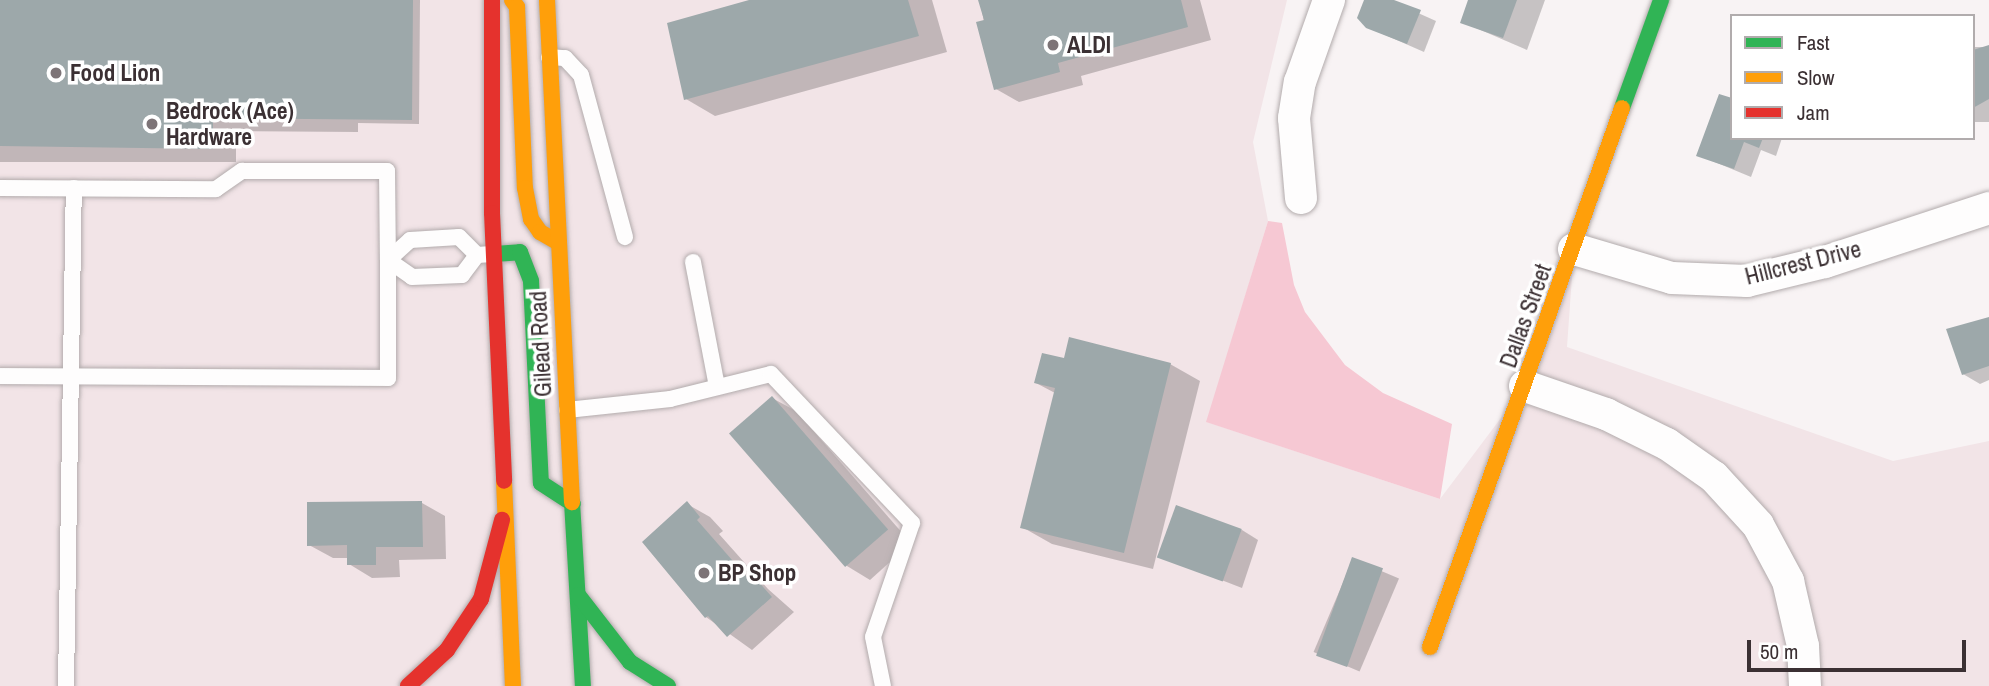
<!DOCTYPE html>
<style>
body{margin:0}
#map{position:relative;width:1989px;height:686px;overflow:hidden;background:#f8f3f4;font-family:"Archivo Narrow",sans-serif}
div>[style]{position:absolute}
.built>*{inset:0;background:#f2e4e7}
.forest>*{inset:0;background:#f6c8d3}
.shadow>*{inset:0;background:#0003;transform-origin:0 0}
.building>*{inset:0;background:#9da8aa;transform-origin:0 0}
.roads{filter:drop-shadow(0 0 2px #b2abac) drop-shadow(0 0 2px #b2abac)}
.lane>*{height:16px;margin:-8px;padding:0 8px;transform-origin:8px;border-radius:8px;background:#fefdfd}
.street>*{height:32px;margin:-16px;padding:0 16px;transform-origin:16px;border-radius:16px;background:#fefdfd}
.fast>*{height:16px;margin:-8px;padding:0 8px;transform-origin:8px;border-radius:8px;background:#30b455}
.slow>*{height:16px;margin:-8px;padding:0 8px;transform-origin:8px;border-radius:8px;background:#ff9f0a}
.jam>*{height:16px;margin:-8px;padding:0 8px;transform-origin:8px;border-radius:8px;background:#e5322d}
.dots>*{width:19px;height:19px;translate:-50% -50%;box-sizing:border-box;border:4px solid #fff;border-radius:50%}
span{translate:-50% -50%;white-space:nowrap;text-align:center;line-height:1.15;-webkit-text-stroke:7px #fff;paint-order:stroke}
.poi-label{font-size:23px;color:#3b3033;font-weight:700}
.left{translate:0 -50%;text-align:left}
.street-label{font-size:23px;color:#3b3033}
.legend{position:absolute;left:1730px;top:14px;width:245px;height:126px;box-sizing:border-box;background:#fff;border:2px solid #b1acad;margin:0;padding:9px 12px;list-style:none;font-size:21px;color:#3b3033}
.legend li{display:flex;align-items:center;gap:14px;height:35px}
.legend b{width:35px;border:2px solid #b1acad}
.scale{position:absolute;left:1747px;top:640px;width:219px;height:32px;box-sizing:border-box;border:4px solid #3b3033;border-top:0;padding-left:9px;font-size:21px;line-height:24px;white-space:nowrap;color:#3b3033;-webkit-text-stroke:5px #fff;paint-order:stroke}
</style>
<div id="map">
<div class="built">
<i style="clip-path:polygon(0 0,1287px 0,1253px 142px,1268px 221px,1207px 422px,1440px 499px,1525px 386px,1574px 249px,1567px 347px,1893px 461px,1989px 441px,1989px 686px,0 686px)"></i>
</div>
<div class="forest">
<i style="clip-path:polygon(1268px 221px,1282px 223px,1294px 285px,1305px 312px,1345px 365px,1383px 393px,1452px 424px,1440px 499px,1206px 422px)"></i>
</div>
<div class="shadow">
<i style="clip-path:polygon(0 0,420px 0,419px 124px,358px 123px,358px 132px,236px 131px,236px 162px,0 162px)"></i>
<i style="clip-path:polygon(755px 0,932px 0,947px 52px,715px 116px,686px 99px)"></i>
<i style="clip-path:polygon(980px 0,1200px 0,1211px 40px,1081px 76px,1083px 85px,1019px 102px,996px 89px)"></i>
<i style="clip-path:polygon(1366px 0,1389px 0,1436px 21px,1424px 52px,1367px 27px)"></i>
<i style="clip-path:polygon(1470px 0,1545px 0,1527px 50px,1462px 22px)"></i>
<i style="left:1989px;top:47px;width:75px;height:17px;rotate:90deg"></i>
<i style="clip-path:polygon(1732px 138px,1782px 138px,1776px 156px,1761px 150px,1751px 177px,1698px 155px)"></i>
<i style="clip-path:polygon(1989px 321px,1989px 380px,1980px 384px,1963px 374px)"></i>
<i style="clip-path:polygon(1170px 364px,1200px 381px,1153px 569px,1052px 544px,1022px 527px,1055px 393px,1036px 383px)"></i>
<i style="clip-path:polygon(772px 398px,796px 411px,911px 543px,870px 580px,847px 566px,731px 434px)"></i>
<i style="clip-path:polygon(422px 503px,445px 516px,446px 559px,399px 560px,400px 577px,372px 578px,349px 564px,349px 558px,333px 558px,309px 545px)"></i>
<i style="clip-path:polygon(687px 504px,710px 517px,723px 531px,719px 534px,768px 589px,794px 612px,752px 650px,706px 617px)"></i>
<i style="clip-path:polygon(1242px 530px,1258px 540px,1242px 588px,1162px 557px)"></i>
<i style="left:1353px;top:559px;width:50px;height:101px;rotate:23deg"></i>
</div>
<div class="building">
<i style="clip-path:polygon(0 0,413px 0,412px 120px,213px 118px,213px 149px,0 146px)"></i>
<i style="clip-path:polygon(749px 0,908px 0,919px 36px,684px 100px,667px 23px)"></i>
<i style="clip-path:polygon(978px 0,1181px 0,1188px 27px,1058px 63px,1060px 72px,994px 90px,976px 22px,984px 20px)"></i>
<i style="clip-path:polygon(1364px 0,1394px 0,1421px 10px,1407px 44px,1366px 28px,1357px 18px)"></i>
<i style="clip-path:polygon(1468px 0,1517px 0,1503px 38px,1460px 23px)"></i>
<i style="clip-path:polygon(1989px 45px,1989px 99px,1973px 108px,1973px 50px)"></i>
<i style="clip-path:polygon(1719px 94px,1732px 98px,1732px 138px,1763px 138px,1759px 148px,1744px 142px,1734px 169px,1696px 156px)"></i>
<i style="clip-path:polygon(1989px 317px,1989px 366px,1962px 375px,1946px 329px)"></i>
<i style="clip-path:polygon(1069px 337px,1171px 363px,1124px 553px,1020px 528px,1055px 388px,1034px 383px,1042px 353px,1064px 358px)"></i>
<i style="left:772px;top:396px;width:177px;height:57px;rotate:49deg"></i>
<i style="clip-path:polygon(422px 501px,423px 547px,376px 547px,376px 565px,347px 565px,347px 545px,307px 546px,307px 502px)"></i>
<i style="clip-path:polygon(687px 501px,700px 517px,697px 520px,753px 584px,757px 580px,772px 597px,727px 637px,708px 616px,705px 618px,642px 542px)"></i>
<i style="left:1176px;top:505px;width:70px;height:56px;rotate:20deg"></i>
<i style="left:1352px;top:557px;width:33px;height:105px;rotate:20deg"></i>
</div>
<div class="roads">
<div class="lane">
<i style="left:549px;top:57px;width:16px;rotate:4deg"></i>
<i style="left:565px;top:58px;width:23px;rotate:47deg"></i>
<i style="left:581px;top:75px;width:168px;rotate:74.8deg"></i>
<i style="left:0;top:188px;width:216px;rotate:0.3deg"></i>
<i style="left:216px;top:189px;width:32px;rotate:-35deg"></i>
<i style="left:242px;top:171px;width:145px"></i>
<i style="left:387px;top:171px;width:89px;rotate:89.4deg"></i>
<i style="left:388px;top:260px;width:118px;rotate:90deg"></i>
<i style="left:388px;top:378px;width:388px;rotate:-179.7deg"></i>
<i style="left:388px;top:260px;width:30px;rotate:-42deg"></i>
<i style="left:410px;top:240px;width:49px;rotate:-3.5deg"></i>
<i style="left:459px;top:237px;width:25px;rotate:45deg"></i>
<i style="left:477px;top:255px;width:15px;rotate:-4deg"></i>
<i style="left:388px;top:260px;width:29px;rotate:35deg"></i>
<i style="left:412px;top:277px;width:50px;rotate:-2.3deg"></i>
<i style="left:462px;top:275px;width:25px;rotate:-53deg"></i>
<i style="left:693px;top:262px;width:127px;rotate:79.1deg"></i>
<i style="left:567px;top:410px;width:104px;rotate:-6.1deg"></i>
<i style="left:670px;top:399px;width:104px;rotate:-13.9deg"></i>
<i style="left:771px;top:374px;width:205px;rotate:46.6deg"></i>
<i style="left:912px;top:523px;width:120px;rotate:108.9deg"></i>
<i style="left:873px;top:637px;width:50px;rotate:78.5deg"></i>
<i style="left:66px;top:686px;width:498px;rotate:-89.1deg"></i>
</div>
<div class="street">
<i style="left:1301px;top:198px;width:80px;rotate:-95deg"></i>
<i style="left:1294px;top:118px;width:36px;rotate:-81deg"></i>
<i style="left:1300px;top:82px;width:87px;rotate:-70.5deg"></i>
<i style="left:1574px;top:249px;width:102px;rotate:16.5deg"></i>
<i style="left:1672px;top:278px;width:75px;rotate:2.3deg"></i>
<i style="left:1747px;top:281px;width:80px;rotate:-13.7deg"></i>
<i style="left:1825px;top:262px;width:173px;rotate:-18.2deg"></i>
<i style="left:1525px;top:386px;width:86px;rotate:19.1deg"></i>
<i style="left:1606px;top:414px;width:68px;rotate:26.2deg"></i>
<i style="left:1667px;top:444px;width:57px;rotate:35.1deg"></i>
<i style="left:1714px;top:477px;width:65px;rotate:47.5deg"></i>
<i style="left:1758px;top:525px;width:64px;rotate:61.8deg"></i>
<i style="left:1788px;top:581px;width:67px;rotate:77deg"></i>
<i style="left:1803px;top:646px;width:40px;rotate:87.1deg"></i>
</div>
<div class="fast">
<i style="left:1622px;top:108px;width:115px;rotate:-70.1deg"></i>
<i style="left:494px;top:254px;width:26px;rotate:-4deg"></i>
<i style="left:520px;top:252px;width:31px;rotate:69deg"></i>
<i style="left:531px;top:281px;width:202px;rotate:87.2deg"></i>
<i style="left:541px;top:483px;width:38px;rotate:33deg"></i>
<i style="left:572px;top:502px;width:184px;rotate:86.6deg"></i>
<i style="left:578px;top:595px;width:85px;rotate:52.2deg"></i>
<i style="left:630px;top:662px;width:45px;rotate:32.3deg"></i>
</div>
<div class="slow">
<i style="left:512px;top:0;width:9px;rotate:54deg"></i>
<i style="left:517px;top:7px;width:181px;rotate:87.5deg"></i>
<i style="left:525px;top:188px;width:32px;rotate:79deg"></i>
<i style="left:531px;top:219px;width:16px;rotate:55deg"></i>
<i style="left:540px;top:232px;width:22px;rotate:30deg"></i>
<i style="left:547px;top:0;width:503px;rotate:87.15deg"></i>
<i style="left:504px;top:481px;width:205px;rotate:87.5deg"></i>
<i style="left:1430px;top:647px;width:572px;rotate:-70.39deg"></i>
</div>
<div class="jam">
<i style="left:492px;top:0;width:213px;rotate:90deg"></i>
<i style="left:492px;top:213px;width:268px;rotate:87.4deg"></i>
<i style="left:408px;top:686px;width:53px;rotate:-42.7deg"></i>
<i style="left:447px;top:650px;width:61px;rotate:-56.3deg"></i>
<i style="left:481px;top:599px;width:82px;rotate:-75.1deg"></i>
</div>
</div>
<div class="dots">
<i style="left:1053px;top:45px;background:#7d7477"></i>
<i style="left:56px;top:73px;background:#7d7477"></i>
<i style="left:152px;top:124px;background:#7d7477"></i>
<i style="left:704px;top:573px;background:#7d7477"></i>
</div>
<div class="poi-label">
<span class="left" style="left:1067px;top:45px">ALDI</span>
<span class="left" style="left:70px;top:73px">Food Lion</span>
<span class="left" style="left:166px;top:124px">Bedrock (Ace)<br>Hardware</span>
<span class="left" style="left:718px;top:573px">BP Shop</span>
</div>
<div class="street-label">
<span style="left:1803px;top:263px;rotate:-14deg">Hillcrest Drive</span>
<span style="left:1526px;top:316px;rotate:-70deg">Dallas Street</span>
<span style="left:541px;top:344px;rotate:-93deg">Gilead Road</span>
</div>
<ul class="legend">
<li><b style="height:9px;background:#30b455"></b>Fast</li>
<li><b style="height:9px;background:#ff9f0a"></b>Slow</li>
<li><b style="height:9px;background:#e5322d"></b>Jam</li>
</ul>
<div class="scale">50 m</div>
</div>
